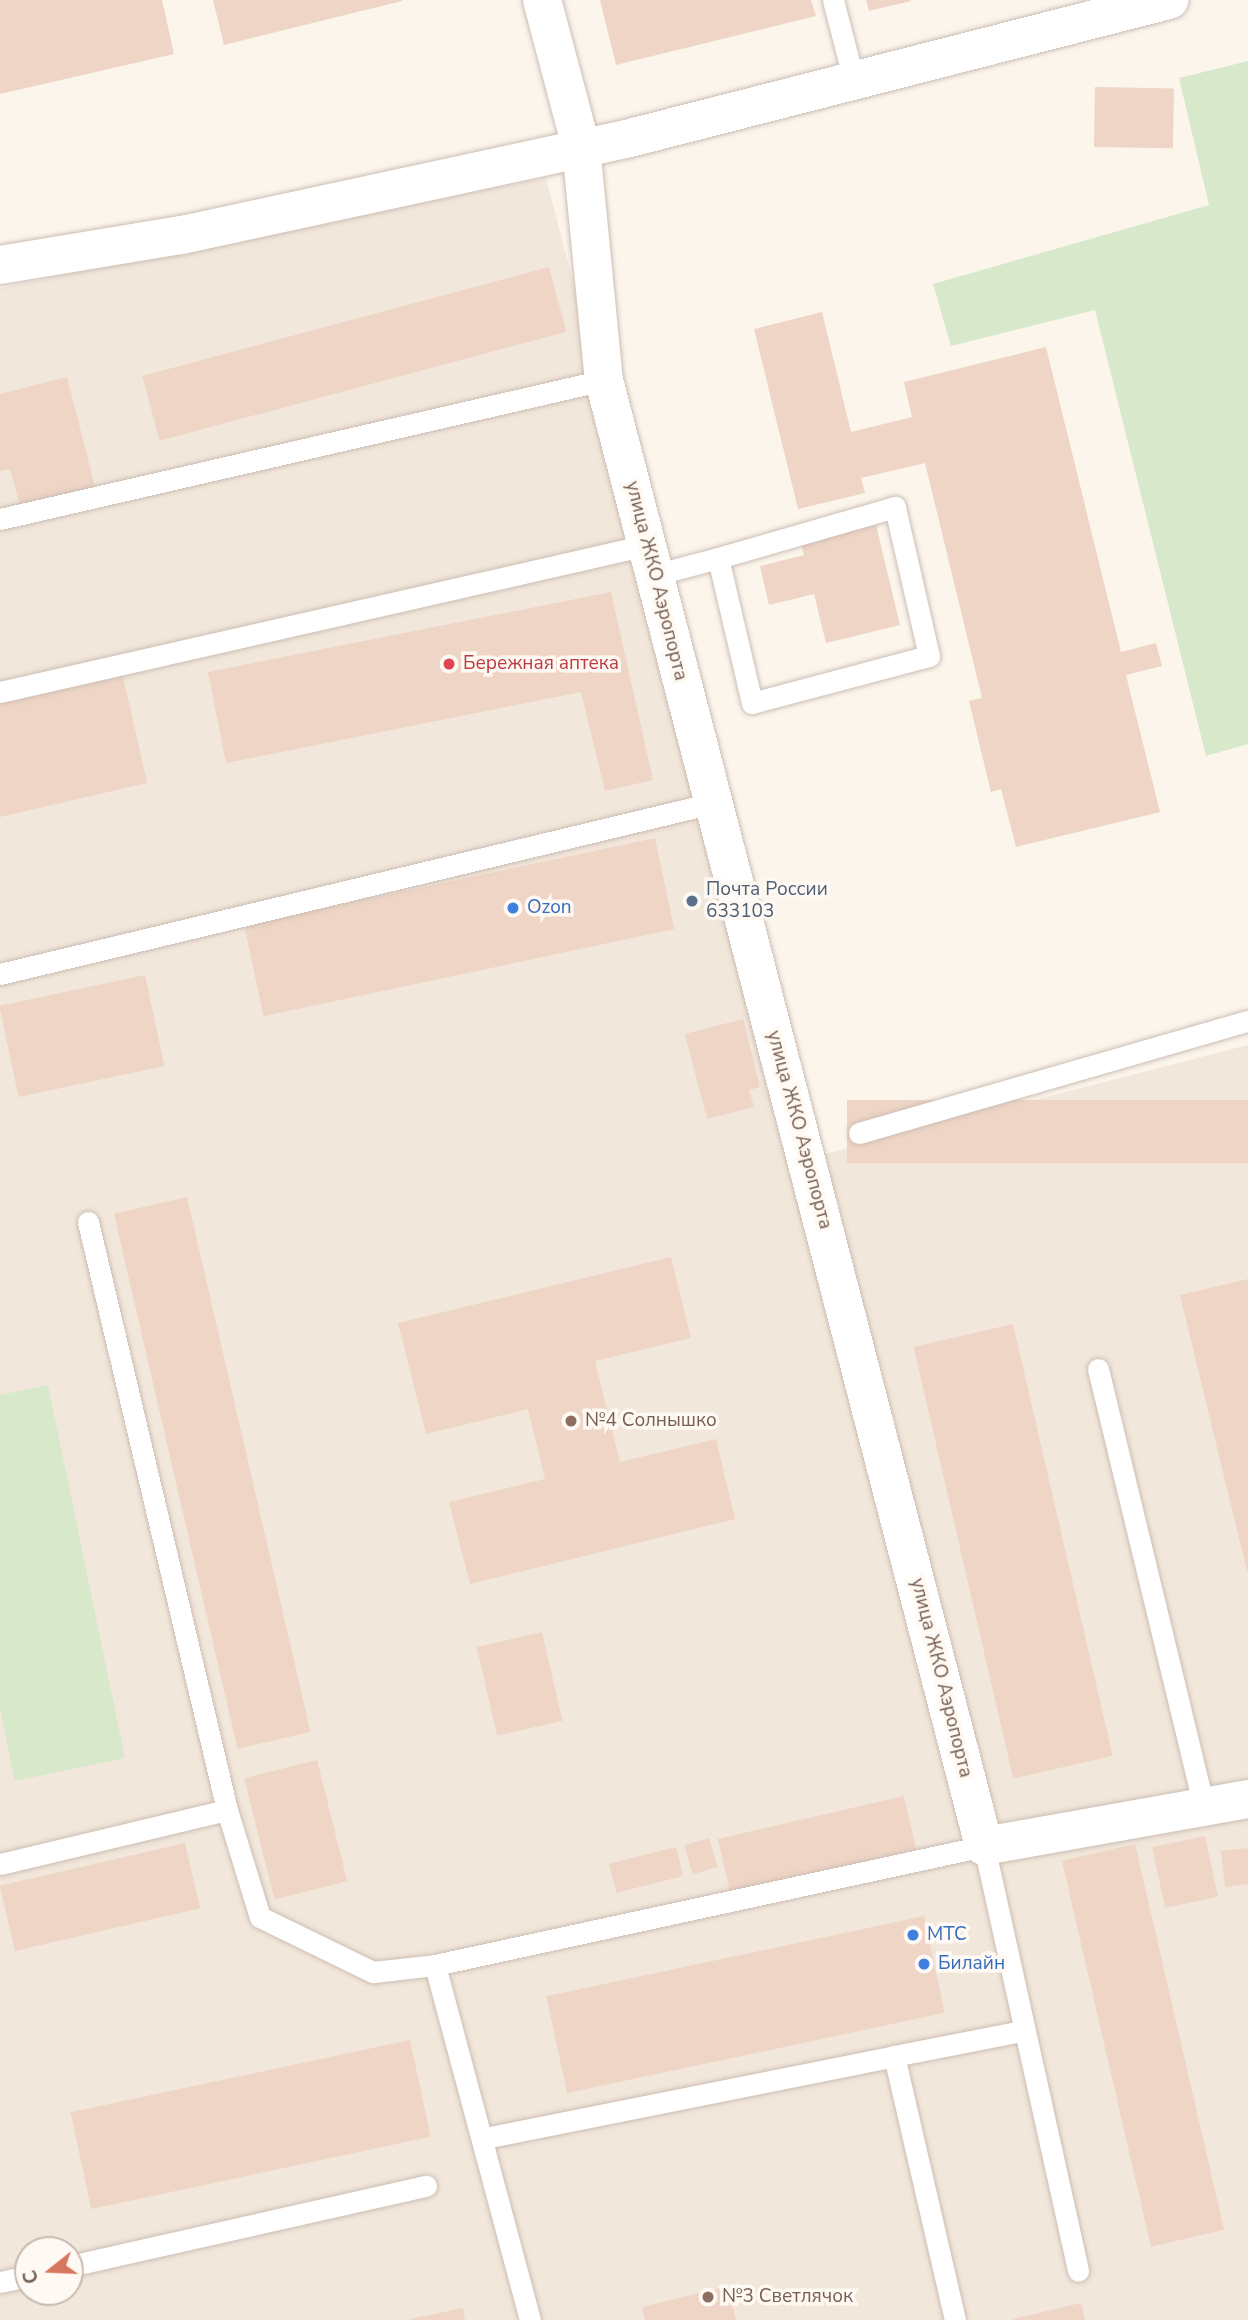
<!DOCTYPE html>
<meta charset="utf-8">
<style>
body{margin:0}
#map{position:relative;width:1248px;height:2320px;overflow:hidden;background:#fbf5ec;font-family:"Nunito Sans",sans-serif}
div>[style]{position:absolute}
.residential>*{inset:0;background:#f2e7db}
.green>*{inset:0;background:#d8e8cb}
.building>*{inset:0;background:#eed5c6;transform-origin:0 0}
.roads{filter:drop-shadow(0 0 2px #cdbdb3) drop-shadow(0 0 2px #cdbdb3)}
.lane>*{height:21px;margin:-10.5px;padding:0 10.5px;transform-origin:10.5px;border-radius:10.5px;background:#fff}
.street>*{height:38px;margin:-19px;padding:0 19px;transform-origin:19px;border-radius:19px;background:#fff}
.dots>*{width:19px;height:19px;translate:-50% -50%;box-sizing:border-box;border:4px solid #fef9f2;border-radius:50%}
span{translate:-50% -50%;white-space:nowrap;text-align:center;line-height:1.15;-webkit-text-stroke:7px #fef9f2;paint-order:stroke}
.street-label{font-size:19px;color:#745c51}
.health-label{font-size:19px;color:#be3a42}
.left{translate:0 -50%;text-align:left}
.service-label{font-size:19px;color:#4e5e75}
.shop-label{font-size:19px;color:#366cbe}
.education-label{font-size:19px;color:#785e54}
.north{position:absolute;left:14px;top:2236px;width:70px;height:70px;box-sizing:border-box;background:#fef9f2;border:2px solid #c7bab2;border-radius:50%;rotate:252deg;font-size:19px;font-weight:700;line-height:28px;text-align:center;color:#745c51}
.north::after{content:'';display:block;margin:auto;width:24px;height:32px;background:#d7765f;clip-path:polygon(50% 0,100% 100%,50% 72%,0 100%)}
</style>
<div id="map">
<div class="residential">
<i style="clip-path:polygon(evenodd,546px 178px,802px 1160px,1248px 1045px,1248px 2320px,0 2320px,0 288px,546px 178px,28px 2250px,70px 2250px,70px 2292px,28px 2292px,28px 2250px)"></i>
</div>
<div class="green">
<i style="clip-path:polygon(1248px 61px,1248px 744px,1206px 756px,1095px 310px,951px 346px,933px 284px,1209px 205px,1179px 78px)"></i>
<i style="clip-path:polygon(48px 1385px,125px 1758px,15px 1781px,0 1709px,0 1395px)"></i>
</div>
<div class="building">
<i style="clip-path:polygon(0 0,162px 0,174px 54px,0 94px)"></i>
<i style="clip-path:polygon(213px 0,402px 0,402px 1px,224px 45px)"></i>
<i style="clip-path:polygon(600px 0,811px 0,816px 16px,616px 65px)"></i>
<i style="clip-path:polygon(866px 0,911px 0,911px 1px,869px 11px)"></i>
<i style="left:1095px;top:87px;width:79px;height:60px;rotate:1deg"></i>
<i style="left:549px;top:267px;width:67px;height:421px;rotate:75deg"></i>
<i style="clip-path:polygon(822px 312px,851px 432px,912px 417px,904px 382px,1046px 347px,1121px 652px,1156px 643px,1162px 666px,1126px 675px,1160px 812px,1016px 847px,1001px 789px,991px 792px,969px 701px,982px 698px,925px 463px,861px 478px,865px 493px,798px 509px,754px 329px)"></i>
<i style="clip-path:polygon(67px 377px,95px 487px,20px 506px,10px 469px,0 471px,0 394px)"></i>
<i style="clip-path:polygon(876px 525px,900px 625px,826px 643px,814px 594px,769px 605px,760px 566px,804px 555px,801px 544px)"></i>
<i style="clip-path:polygon(611px 592px,653px 780px,605px 791px,581px 692px,226px 763px,208px 672px)"></i>
<i style="clip-path:polygon(123px 676px,147px 783px,0 817px,0 704px)"></i>
<i style="left:655px;top:838px;width:93px;height:420px;rotate:78deg"></i>
<i style="left:145px;top:975px;width:93px;height:149px;rotate:78deg"></i>
<i style="clip-path:polygon(743px 1019px,760px 1087px,749px 1090px,754px 1107px,707px 1119px,685px 1034px)"></i>
<i style="left:1248px;top:1100px;width:63px;height:401px;rotate:90deg"></i>
<i style="left:187px;top:1197px;width:549px;height:75px;rotate:77deg"></i>
<i style="clip-path:polygon(671px 1257px,691px 1338px,595px 1361px,620px 1462px,716px 1439px,735px 1519px,470px 1584px,449px 1502px,545px 1479px,528px 1409px,426px 1434px,398px 1323px)"></i>
<i style="clip-path:polygon(1248px 1279px,1248px 1571px,1247px 1571px,1180px 1295px)"></i>
<i style="left:1013px;top:1324px;width:443px;height:102px;rotate:77deg"></i>
<i style="left:542px;top:1632px;width:91px;height:67px;rotate:77deg"></i>
<i style="left:317px;top:1760px;width:125px;height:75px;rotate:76deg"></i>
<i style="left:904px;top:1796px;width:55px;height:191px;rotate:77deg"></i>
<i style="left:1205px;top:1836px;width:62px;height:54px;rotate:78deg"></i>
<i style="left:709px;top:1838px;width:30px;height:26px;rotate:73deg"></i>
<i style="left:185px;top:1843px;width:67px;height:190px;rotate:77deg"></i>
<i style="left:1135px;top:1844px;width:396px;height:75px;rotate:77deg"></i>
<i style="left:676px;top:1847px;width:30px;height:69px;rotate:76deg"></i>
<i style="clip-path:polygon(1248px 1848px,1248px 1884px,1225px 1887px,1221px 1851px)"></i>
<i style="left:924px;top:1916px;width:99px;height:386px;rotate:78deg"></i>
<i style="left:410px;top:2040px;width:99px;height:347px;rotate:78deg"></i>
<i style="clip-path:polygon(728px 2286px,736px 2320px,645px 2320px,642px 2307px)"></i>
<i style="clip-path:polygon(1081px 2303px,1085px 2320px,1013px 2320px,1013px 2319px)"></i>
<i style="clip-path:polygon(463px 2308px,465px 2320px,410px 2320px,410px 2319px)"></i>
</div>
<div class="roads">
<div class="lane">
<i style="left:833px;top:0;width:84px;rotate:75.5deg"></i>
<i style="left:0;top:519px;width:620px;rotate:-12.96deg"></i>
<i style="left:654px;top:575px;width:66px;rotate:-14.9deg"></i>
<i style="left:718px;top:558px;width:149px;rotate:76.8deg"></i>
<i style="left:752px;top:703px;width:183px;rotate:-14.9deg"></i>
<i style="left:929px;top:656px;width:153px;rotate:-102.9deg"></i>
<i style="left:895px;top:507px;width:184px;rotate:163.9deg"></i>
<i style="left:0;top:692px;width:663px;rotate:-12.8deg"></i>
<i style="left:0;top:974px;width:733px;rotate:-13.49deg"></i>
<i style="left:859px;top:1133px;width:405px;rotate:-16.1deg"></i>
<i style="left:88px;top:1222px;width:604px;rotate:76.7deg"></i>
<i style="left:1098px;top:1369px;width:450px;rotate:76.4deg"></i>
<i style="left:0;top:1864px;width:233px;rotate:-13.4deg"></i>
<i style="left:227px;top:1810px;width:112px;rotate:72.9deg"></i>
<i style="left:260px;top:1917px;width:126px;rotate:26deg"></i>
<i style="left:373px;top:1972px;width:62px;rotate:-6.4deg"></i>
<i style="left:485px;top:2138px;width:417px;rotate:-11.3deg"></i>
<i style="left:70px;top:2266px;width:365px;rotate:-12.7deg"></i>
<i style="left:0;top:2282px;width:29px;rotate:-12deg"></i>
<i style="left:530px;top:2320px;width:367px;rotate:-105deg"></i>
<i style="left:435px;top:1965px;width:562px;rotate:-12.23deg"></i>
<i style="left:984px;top:1846px;width:435px;rotate:77.5deg"></i>
<i style="left:955px;top:2320px;width:271px;rotate:-103deg"></i>
<i style="left:894px;top:2056px;width:130px;rotate:-11.1deg"></i>
</div>
<div class="street">
<i style="left:542px;top:0;width:152px;rotate:75.1deg"></i>
<i style="left:581px;top:147px;width:234px;rotate:84.4deg"></i>
<i style="left:604px;top:380px;width:1514px;rotate:75.47deg"></i>
<i style="left:984px;top:1846px;width:268px;rotate:-10.1deg"></i>
<i style="left:0;top:265px;width:184px;rotate:-9.4deg"></i>
<i style="left:182px;top:235px;width:454px;rotate:-12.2deg"></i>
<i style="left:626px;top:139px;width:561px;rotate:-14.36deg"></i>
</div>
</div>
<div class="dots">
<i style="left:449px;top:664px;background:#e0444e"></i>
<i style="left:692px;top:901px;background:#5c6f8a"></i>
<i style="left:513px;top:908px;background:#3f7fe0"></i>
<i style="left:571px;top:1421px;background:#8d6e63"></i>
<i style="left:913px;top:1935px;background:#3f7fe0"></i>
<i style="left:924px;top:1964px;background:#3f7fe0"></i>
<i style="left:708px;top:2297px;background:#8d6e63"></i>
</div>
<div class="street-label">
<span style="left:656px;top:581px;rotate:76deg">улица ЖКО Аэропорта</span>
<span style="left:799px;top:1130px;rotate:75deg">улица ЖКО Аэропорта</span>
<span style="left:941px;top:1678px;rotate:76deg">улица ЖКО Аэропорта</span>
</div>
<div class="health-label">
<span class="left" style="left:463px;top:664px">Бережная аптека</span>
</div>
<div class="service-label">
<span class="left" style="left:706px;top:901px">Почта России<br>633103</span>
</div>
<div class="shop-label">
<span class="left" style="left:527px;top:908px">Ozon</span>
<span class="left" style="left:927px;top:1935px">МТС</span>
<span class="left" style="left:938px;top:1964px">Билайн</span>
</div>
<div class="education-label">
<span class="left" style="left:585px;top:1421px">№4 Солнышко</span>
<span class="left" style="left:722px;top:2297px">№3 Светлячок</span>
</div>
<div class="north">С</div>
</div>
